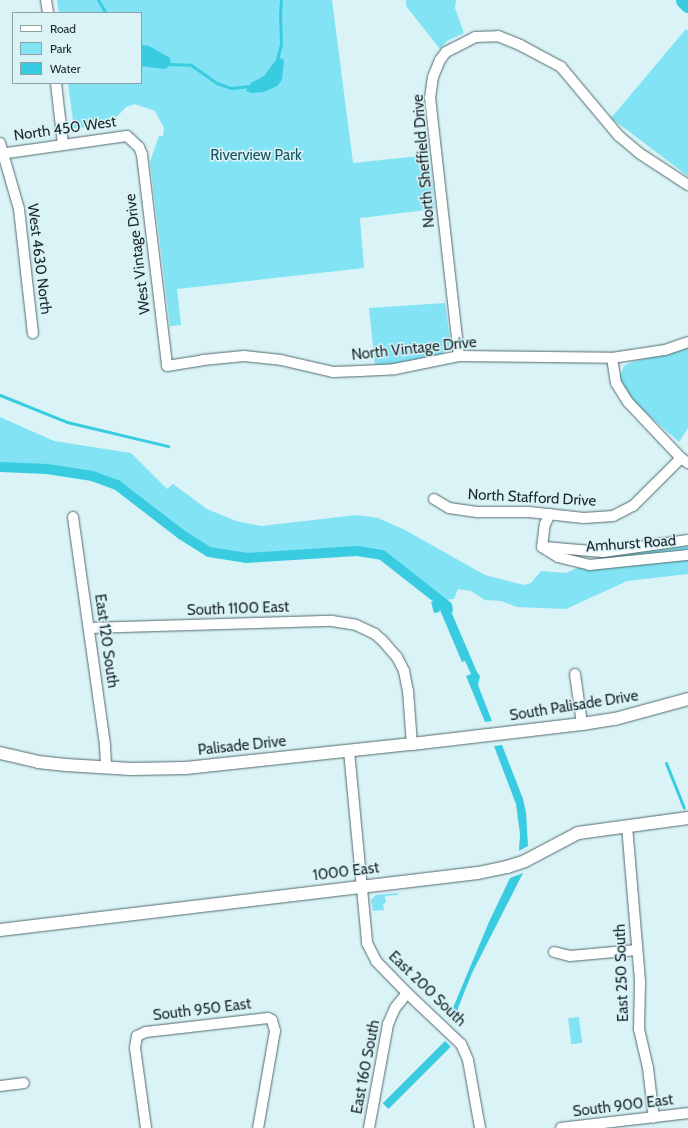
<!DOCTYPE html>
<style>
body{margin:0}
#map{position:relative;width:688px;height:1128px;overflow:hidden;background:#d9f3f7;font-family:Cabin,sans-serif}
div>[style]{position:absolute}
.green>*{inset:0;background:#81e3f3;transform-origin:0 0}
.water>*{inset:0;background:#39cce1;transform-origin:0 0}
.stream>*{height:3px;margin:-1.5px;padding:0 1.5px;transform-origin:1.5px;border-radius:1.5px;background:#39cce1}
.canal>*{height:10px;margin:-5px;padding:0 5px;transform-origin:5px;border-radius:5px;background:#39cce1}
.river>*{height:17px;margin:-8.5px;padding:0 8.5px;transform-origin:8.5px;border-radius:8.5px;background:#39cce1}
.roads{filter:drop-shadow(0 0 1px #536a6d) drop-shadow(0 0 1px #536a6d)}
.minor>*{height:10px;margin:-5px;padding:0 5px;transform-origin:5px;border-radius:5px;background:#fff}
.tertiary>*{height:12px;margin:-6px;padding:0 6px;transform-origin:6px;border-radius:6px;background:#fff}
span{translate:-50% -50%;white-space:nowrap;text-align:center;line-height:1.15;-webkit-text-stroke:3px #d9f3f7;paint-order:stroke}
.street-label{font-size:15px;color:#1d2729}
.park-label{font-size:15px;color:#1a555d}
.legend{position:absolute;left:12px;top:12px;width:130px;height:72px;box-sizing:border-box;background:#d9f3f7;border:1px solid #8ea1a5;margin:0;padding:5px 7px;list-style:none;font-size:12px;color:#1d2729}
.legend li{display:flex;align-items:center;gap:8px;height:20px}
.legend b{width:20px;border:1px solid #8ea1a5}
</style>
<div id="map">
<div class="green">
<i style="clip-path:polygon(57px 0,332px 0,353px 163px,429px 155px,435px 209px,360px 218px,364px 268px,177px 289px,181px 325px,170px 326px,150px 162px,159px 136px,163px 136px,164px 128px,155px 111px,135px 104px,126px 107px,108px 126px,74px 128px,68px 83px,141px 83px,141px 13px,59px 13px)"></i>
<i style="clip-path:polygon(406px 0,456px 0,455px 8px,464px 33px,447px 41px,440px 49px,406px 6px)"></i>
<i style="clip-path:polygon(686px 29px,688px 31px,688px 176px,611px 118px)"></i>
<i style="clip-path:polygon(445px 303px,450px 340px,449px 346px,445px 352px,440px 355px,388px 365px,375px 365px,369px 308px)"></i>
<i style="clip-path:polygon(688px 347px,688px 428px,679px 442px,629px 398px,619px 378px,624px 366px,629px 363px)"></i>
<i style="clip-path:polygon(0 417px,54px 441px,131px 453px,167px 489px,173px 484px,207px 509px,236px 521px,261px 526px,357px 515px,378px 518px,405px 530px,485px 575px,524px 585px,531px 583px,541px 571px,566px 573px,610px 553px,688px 544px,688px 574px,627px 581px,566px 609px,517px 607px,501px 601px,485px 600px,471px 591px,458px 589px,454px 599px,444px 600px,390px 558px,368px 550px,247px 555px,213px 550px,193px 540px,117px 482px,81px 472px,0 465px)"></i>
<i style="clip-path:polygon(398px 893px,398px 895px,385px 896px,386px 902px,383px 904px,384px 910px,373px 911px,371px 900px,376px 895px)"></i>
<i style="left:579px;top:1017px;width:26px;height:11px;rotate:83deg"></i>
</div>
<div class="water">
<i style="clip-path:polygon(141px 45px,149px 46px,170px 58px,171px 65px,165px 69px,141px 66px)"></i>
<i style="clip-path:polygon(278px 57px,284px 60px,282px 80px,277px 86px,264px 92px,252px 93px,246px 91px,251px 83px,264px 76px)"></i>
<i style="clip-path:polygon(444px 600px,450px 609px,477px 672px,480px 676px,478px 685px,492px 721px,485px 722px,466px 676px,471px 674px,465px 661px,462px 662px,440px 610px,439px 612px,434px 613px,431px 602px)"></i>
<i style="clip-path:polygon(502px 745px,523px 799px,526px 812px,528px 846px,519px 851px,520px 834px,516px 804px,494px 746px)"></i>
<i style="clip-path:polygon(523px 873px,472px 973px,458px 1008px,456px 1020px,450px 1015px,489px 922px,510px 878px)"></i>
<i style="left:445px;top:1041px;width:8px;height:88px;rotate:45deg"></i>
</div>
<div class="stream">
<i style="left:98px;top:0;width:15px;rotate:58deg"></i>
<i style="left:277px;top:60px;width:16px;rotate:-76deg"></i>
<i style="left:281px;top:44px;width:30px;rotate:-92deg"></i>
<i style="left:280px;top:14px;width:14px;rotate:-86deg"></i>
<i style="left:168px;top:64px;width:23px;rotate:2deg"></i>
<i style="left:191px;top:65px;width:32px;rotate:35deg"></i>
<i style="left:217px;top:83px;width:15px;rotate:20deg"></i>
<i style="left:231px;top:88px;width:20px;rotate:-6deg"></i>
<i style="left:0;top:395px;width:72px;rotate:21.9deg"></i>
<i style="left:67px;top:422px;width:104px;rotate:13.4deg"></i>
<i style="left:666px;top:763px;width:48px;rotate:68.2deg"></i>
</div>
<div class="canal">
<i style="left:0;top:467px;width:47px;rotate:2.4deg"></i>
<i style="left:47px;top:469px;width:46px;rotate:8.8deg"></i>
<i style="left:92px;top:476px;width:27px;rotate:20deg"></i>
<i style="left:117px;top:485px;width:82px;rotate:37.6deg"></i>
<i style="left:182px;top:535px;width:32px;rotate:32deg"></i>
<i style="left:209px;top:552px;width:37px;rotate:9deg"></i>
<i style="left:246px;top:558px;width:111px;rotate:-3.6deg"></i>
<i style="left:357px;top:551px;width:25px;rotate:9deg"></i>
<i style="left:382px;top:555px;width:83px;rotate:38.1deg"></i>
<i style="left:447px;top:606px;width:4px;rotate:76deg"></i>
</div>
<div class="river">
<i style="left:684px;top:0;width:6px;rotate:45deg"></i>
</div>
<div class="roads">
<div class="minor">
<i style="left:46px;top:0;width:13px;rotate:81deg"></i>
<i style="left:56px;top:83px;width:61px;rotate:83.5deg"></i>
<i style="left:0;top:143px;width:69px;rotate:73.9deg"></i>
<i style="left:19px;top:209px;width:125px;rotate:83.6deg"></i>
<i style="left:0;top:154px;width:128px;rotate:-8.1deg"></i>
<i style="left:127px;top:136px;width:16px;rotate:43deg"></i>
<i style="left:139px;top:147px;width:9px;rotate:69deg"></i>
<i style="left:142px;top:155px;width:212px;rotate:83.2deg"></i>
<i style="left:167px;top:366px;width:36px;rotate:-9deg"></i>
<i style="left:203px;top:360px;width:41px;rotate:-5.6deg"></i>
<i style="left:244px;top:356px;width:37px;rotate:6deg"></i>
<i style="left:281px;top:360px;width:53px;rotate:13deg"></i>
<i style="left:333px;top:372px;width:27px;rotate:-2deg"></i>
<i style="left:360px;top:371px;width:35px;rotate:-3deg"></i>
<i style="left:395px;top:369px;width:65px;rotate:-11.5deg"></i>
<i style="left:459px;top:356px;width:153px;rotate:0.7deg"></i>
<i style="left:612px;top:358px;width:54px;rotate:-8.6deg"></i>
<i style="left:665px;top:350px;width:24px;rotate:-19deg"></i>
<i style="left:459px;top:356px;width:260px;rotate:-96.4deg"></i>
<i style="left:430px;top:98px;width:21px;rotate:-82deg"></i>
<i style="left:433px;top:77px;width:18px;rotate:-68deg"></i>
<i style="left:440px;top:60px;width:10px;rotate:-53deg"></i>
<i style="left:446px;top:52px;width:33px;rotate:-27deg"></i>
<i style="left:475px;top:37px;width:23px;rotate:-2deg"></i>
<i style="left:498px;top:36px;width:24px;rotate:22deg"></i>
<i style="left:520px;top:45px;width:47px;rotate:28.2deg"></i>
<i style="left:561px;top:67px;width:90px;rotate:50deg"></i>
<i style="left:619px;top:136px;width:26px;rotate:40deg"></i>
<i style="left:639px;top:153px;width:59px;rotate:33.1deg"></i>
<i style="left:612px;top:358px;width:25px;rotate:81deg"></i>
<i style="left:616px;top:383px;width:22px;rotate:58deg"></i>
<i style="left:628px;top:402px;width:77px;rotate:46.6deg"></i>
<i style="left:681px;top:458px;width:9px;rotate:36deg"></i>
<i style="left:434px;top:499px;width:17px;rotate:31deg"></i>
<i style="left:449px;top:508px;width:30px;rotate:8deg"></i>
<i style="left:479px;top:512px;width:50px"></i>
<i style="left:529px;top:512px;width:55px;rotate:6.2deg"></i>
<i style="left:584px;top:518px;width:29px;rotate:-4deg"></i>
<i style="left:613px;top:516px;width:22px;rotate:-27deg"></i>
<i style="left:633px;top:506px;width:68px;rotate:-45deg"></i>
<i style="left:73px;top:517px;width:231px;rotate:82deg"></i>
<i style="left:105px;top:746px;width:22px;rotate:87deg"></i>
<i style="left:542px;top:547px;width:19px;rotate:32deg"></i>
<i style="left:558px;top:557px;width:32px;rotate:14deg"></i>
<i style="left:589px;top:565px;width:100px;rotate:-5.8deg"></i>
<i style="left:542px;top:547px;width:23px;rotate:-83deg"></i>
<i style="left:545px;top:524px;width:11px;rotate:-63deg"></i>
<i style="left:544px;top:547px;width:59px;rotate:4.8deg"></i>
<i style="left:603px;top:552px;width:86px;rotate:-8deg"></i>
<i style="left:89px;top:628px;width:243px;rotate:-1.7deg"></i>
<i style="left:332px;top:621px;width:24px;rotate:9deg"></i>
<i style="left:356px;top:625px;width:21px;rotate:25deg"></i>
<i style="left:375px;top:634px;width:9px;rotate:41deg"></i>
<i style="left:382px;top:640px;width:23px;rotate:49deg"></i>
<i style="left:397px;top:657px;width:16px;rotate:63deg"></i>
<i style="left:404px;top:671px;width:20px;rotate:79deg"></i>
<i style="left:408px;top:691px;width:53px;rotate:85.7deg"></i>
<i style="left:575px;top:674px;width:50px;rotate:82deg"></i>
<i style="left:349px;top:751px;width:193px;rotate:84.6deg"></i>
<i style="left:367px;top:943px;width:20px;rotate:63deg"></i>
<i style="left:376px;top:961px;width:45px;rotate:45.9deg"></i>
<i style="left:407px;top:993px;width:74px;rotate:43.4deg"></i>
<i style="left:461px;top:1044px;width:17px;rotate:66deg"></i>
<i style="left:468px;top:1060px;width:69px;rotate:80deg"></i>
<i style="left:627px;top:826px;width:157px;rotate:85.2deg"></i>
<i style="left:640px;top:982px;width:47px;rotate:91.2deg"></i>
<i style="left:639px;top:1029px;width:40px;rotate:77deg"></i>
<i style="left:648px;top:1068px;width:50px;rotate:83.2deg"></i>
<i style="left:554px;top:952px;width:16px;rotate:14deg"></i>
<i style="left:570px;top:956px;width:67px;rotate:-5.1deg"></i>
<i style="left:0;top:1086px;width:24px;rotate:-7deg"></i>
<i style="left:146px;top:1128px;width:81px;rotate:-97.8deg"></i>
<i style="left:135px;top:1048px;width:12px;rotate:-81deg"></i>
<i style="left:137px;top:1036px;width:10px;rotate:-24deg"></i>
<i style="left:146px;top:1032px;width:123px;rotate:-6.5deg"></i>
<i style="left:268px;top:1018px;width:4px;rotate:27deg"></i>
<i style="left:272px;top:1020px;width:11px;rotate:75deg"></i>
<i style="left:275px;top:1031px;width:98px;rotate:99.9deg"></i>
<i style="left:369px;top:1128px;width:106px;rotate:-79.6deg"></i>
<i style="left:388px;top:1024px;width:17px;rotate:-66deg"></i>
<i style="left:395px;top:1008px;width:19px;rotate:-51deg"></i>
<i style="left:561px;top:1128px;width:128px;rotate:-6.7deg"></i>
</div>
<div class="tertiary">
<i style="left:0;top:753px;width:39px;rotate:13deg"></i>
<i style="left:38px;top:762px;width:28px;rotate:6deg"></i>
<i style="left:66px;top:765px;width:65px;rotate:3.5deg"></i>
<i style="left:131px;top:769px;width:55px;rotate:-1deg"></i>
<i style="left:186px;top:768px;width:227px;rotate:-6.1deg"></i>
<i style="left:412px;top:744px;width:171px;rotate:-6.7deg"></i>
<i style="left:582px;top:724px;width:33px;rotate:-9deg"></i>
<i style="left:615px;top:719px;width:76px;rotate:-15.3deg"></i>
<i style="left:0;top:930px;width:481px;rotate:-6.8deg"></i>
<i style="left:478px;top:873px;width:30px;rotate:-12deg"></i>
<i style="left:507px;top:867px;width:19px;rotate:-18deg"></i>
<i style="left:525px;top:861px;width:60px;rotate:-27.8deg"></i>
<i style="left:578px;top:833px;width:111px;rotate:-7.8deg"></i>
</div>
</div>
<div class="street-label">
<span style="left:65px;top:129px;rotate:-8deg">North 450 West</span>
<span style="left:424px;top:161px;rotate:-95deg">North Sheffield Drive</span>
<span style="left:138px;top:254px;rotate:-97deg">West Vintage Drive</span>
<span style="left:39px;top:259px;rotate:83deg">West 4630 North</span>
<span style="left:414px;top:349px;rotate:-6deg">North Vintage Drive</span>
<span style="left:532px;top:498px;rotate:3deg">North Stafford Drive</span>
<span style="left:631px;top:544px;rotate:-4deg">Amhurst Road</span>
<span style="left:238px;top:609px;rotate:-2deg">South 1100 East</span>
<span style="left:106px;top:641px;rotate:82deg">East 120 South</span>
<span style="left:574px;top:706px;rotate:-9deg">South Palisade Drive</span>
<span style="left:242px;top:746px;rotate:-6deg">Palisade Drive</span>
<span style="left:346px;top:872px;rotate:-7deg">1000 East</span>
<span style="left:622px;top:973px;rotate:-92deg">East 250 South</span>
<span style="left:427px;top:989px;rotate:44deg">East 200 South</span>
<span style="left:202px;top:1010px;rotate:-7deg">South 950 East</span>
<span style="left:366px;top:1067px;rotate:-79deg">East 160 South</span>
<span style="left:623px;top:1106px;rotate:-7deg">South 900 East</span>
</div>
<div class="park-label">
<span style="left:256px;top:156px">Riverview Park</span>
</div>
<ul class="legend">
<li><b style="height:5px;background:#fff"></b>Road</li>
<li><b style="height:11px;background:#81e3f3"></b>Park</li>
<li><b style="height:11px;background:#39cce1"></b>Water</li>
</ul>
</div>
